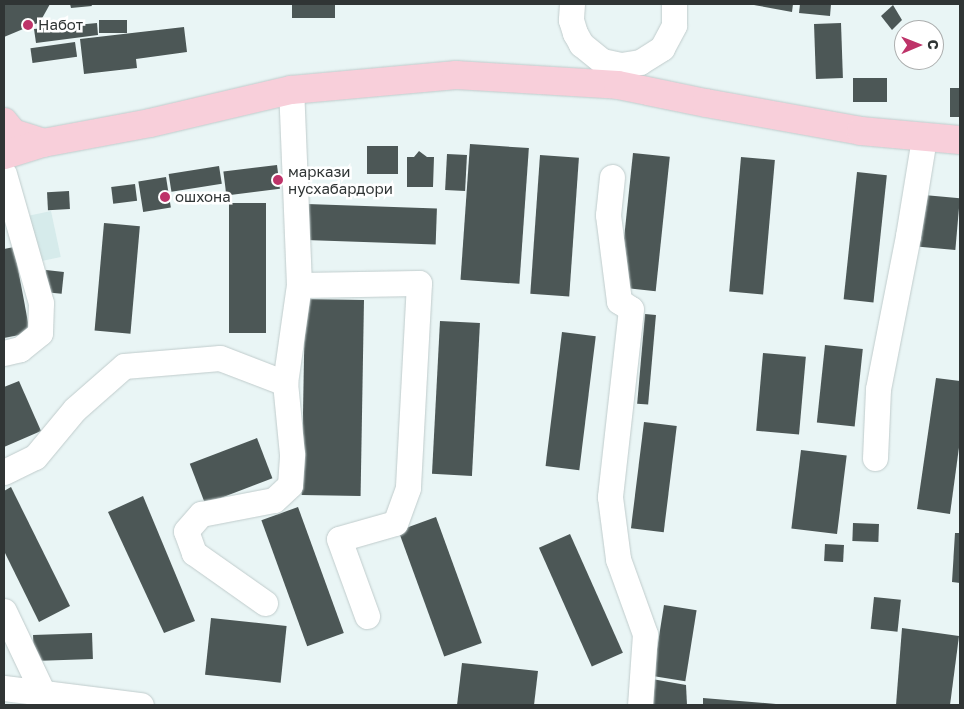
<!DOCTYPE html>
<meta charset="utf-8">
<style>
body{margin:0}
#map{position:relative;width:964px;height:709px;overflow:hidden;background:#e9f5f5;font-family:"Golos Text",sans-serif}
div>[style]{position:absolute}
.built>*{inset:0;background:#d6ebeb;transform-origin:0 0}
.building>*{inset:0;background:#4c5756;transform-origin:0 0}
.roads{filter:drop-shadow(0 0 1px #c0cccc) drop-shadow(0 0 1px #c0cccc)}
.minor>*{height:25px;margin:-12.5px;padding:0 12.5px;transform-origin:12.5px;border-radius:12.5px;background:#fff}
.major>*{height:28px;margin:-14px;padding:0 14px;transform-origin:14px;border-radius:14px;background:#f8cfda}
.dots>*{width:14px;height:14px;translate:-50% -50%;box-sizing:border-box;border:2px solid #fff;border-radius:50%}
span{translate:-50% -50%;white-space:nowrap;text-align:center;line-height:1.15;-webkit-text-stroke:5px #fff;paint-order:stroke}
.poi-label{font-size:15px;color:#303535}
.left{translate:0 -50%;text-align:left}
.frame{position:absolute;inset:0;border:5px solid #303535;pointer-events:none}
.north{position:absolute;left:894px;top:20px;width:50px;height:50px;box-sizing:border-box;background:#fff;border:1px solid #acaeae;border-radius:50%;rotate:89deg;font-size:14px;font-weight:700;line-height:20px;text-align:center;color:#303535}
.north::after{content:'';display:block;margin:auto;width:18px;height:22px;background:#be3369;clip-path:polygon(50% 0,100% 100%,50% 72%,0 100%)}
</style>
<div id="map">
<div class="built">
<i style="left:51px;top:211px;width:47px;height:29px;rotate:78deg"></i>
</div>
<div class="building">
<i style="clip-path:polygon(4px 4px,50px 4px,40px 22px,4px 37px)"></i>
<i style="clip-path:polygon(70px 4px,91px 4px,92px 6px,71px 8px)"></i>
<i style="left:292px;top:4px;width:43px;height:14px"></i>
<i style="clip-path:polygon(755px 4px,793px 4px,792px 12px,754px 5px)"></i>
<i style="clip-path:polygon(800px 4px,831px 4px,830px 16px,799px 13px)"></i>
<i style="clip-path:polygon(893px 5px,902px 20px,892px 30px,881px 16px)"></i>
<i style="left:127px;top:20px;width:13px;height:28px;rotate:90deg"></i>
<i style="clip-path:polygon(97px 23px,98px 35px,36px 43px,34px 29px)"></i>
<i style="left:841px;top:23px;width:55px;height:27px;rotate:88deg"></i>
<i style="clip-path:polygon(184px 27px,187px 52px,136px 59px,137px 68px,84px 74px,80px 39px)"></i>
<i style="left:75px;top:42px;width:15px;height:45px;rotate:82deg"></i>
<i style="left:853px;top:78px;width:34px;height:24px"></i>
<i style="left:950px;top:88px;width:10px;height:29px"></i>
<i style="left:470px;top:144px;width:59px;height:136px;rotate:4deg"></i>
<i style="left:398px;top:146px;width:28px;height:31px;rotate:90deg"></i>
<i style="clip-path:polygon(419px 151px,427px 157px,434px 157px,433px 187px,407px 187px,407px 157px,414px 157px)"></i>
<i style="left:633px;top:153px;width:37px;height:135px;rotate:6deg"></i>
<i style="left:447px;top:154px;width:20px;height:36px;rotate:3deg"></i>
<i style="left:540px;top:155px;width:39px;height:139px;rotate:4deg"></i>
<i style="left:741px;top:157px;width:34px;height:135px;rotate:5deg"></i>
<i style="left:277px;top:165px;width:24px;height:54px;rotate:83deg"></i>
<i style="left:219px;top:166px;width:18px;height:51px;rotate:81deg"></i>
<i style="left:857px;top:172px;width:30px;height:128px;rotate:6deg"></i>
<i style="left:166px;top:177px;width:31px;height:28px;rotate:81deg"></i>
<i style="left:135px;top:184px;width:17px;height:24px;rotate:83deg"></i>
<i style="left:69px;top:191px;width:18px;height:22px;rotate:87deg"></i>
<i style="left:924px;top:195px;width:36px;height:52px;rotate:5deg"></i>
<i style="left:229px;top:203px;width:37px;height:130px"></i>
<i style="left:307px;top:204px;width:130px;height:36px;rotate:2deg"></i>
<i style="left:104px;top:223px;width:36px;height:108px;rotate:5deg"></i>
<i style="clip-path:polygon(14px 247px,30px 333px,4px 338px,4px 249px)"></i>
<i style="left:46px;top:270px;width:18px;height:22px;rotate:6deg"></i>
<i style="left:305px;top:299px;width:59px;height:196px;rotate:1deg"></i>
<i style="left:645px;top:314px;width:11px;height:90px;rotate:5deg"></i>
<i style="left:440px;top:321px;width:40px;height:153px;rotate:3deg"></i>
<i style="left:562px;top:332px;width:34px;height:135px;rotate:7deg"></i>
<i style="left:825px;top:345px;width:38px;height:78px;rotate:6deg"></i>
<i style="left:763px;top:353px;width:43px;height:78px;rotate:5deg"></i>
<i style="clip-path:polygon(936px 378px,960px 381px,960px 440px,950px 514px,917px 509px)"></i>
<i style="clip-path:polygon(19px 381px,41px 431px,4px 447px,4px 387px)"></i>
<i style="left:644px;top:422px;width:33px;height:107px;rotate:7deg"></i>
<i style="left:257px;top:438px;width:43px;height:72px;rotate:69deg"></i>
<i style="left:801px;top:450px;width:46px;height:79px;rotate:7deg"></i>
<i style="clip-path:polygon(11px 487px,70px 606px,39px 622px,4px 551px,4px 491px)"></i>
<i style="clip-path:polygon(143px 496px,195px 621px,164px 633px,108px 512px)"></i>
<i style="left:298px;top:507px;width:134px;height:39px;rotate:70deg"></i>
<i style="left:436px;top:517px;width:134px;height:40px;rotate:70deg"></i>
<i style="left:853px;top:523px;width:26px;height:18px;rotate:2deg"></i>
<i style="clip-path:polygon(955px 533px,960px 533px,960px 583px,952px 582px)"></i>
<i style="left:570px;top:534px;width:130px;height:34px;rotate:66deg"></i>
<i style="left:825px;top:544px;width:19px;height:17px;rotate:3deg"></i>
<i style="left:874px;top:597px;width:27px;height:32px;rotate:6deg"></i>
<i style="left:664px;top:605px;width:33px;height:72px;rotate:9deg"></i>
<i style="left:211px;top:618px;width:76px;height:57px;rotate:6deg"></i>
<i style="clip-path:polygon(902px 628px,959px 636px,950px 705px,896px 705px)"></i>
<i style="left:92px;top:633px;width:26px;height:59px;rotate:88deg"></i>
<i style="clip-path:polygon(462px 663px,538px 671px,534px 705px,457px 705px)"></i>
<i style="clip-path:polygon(652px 679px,686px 685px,687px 705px,649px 705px)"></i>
<i style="clip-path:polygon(703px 698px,776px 704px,776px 705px,703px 705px)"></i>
</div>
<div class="roads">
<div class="minor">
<i style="left:572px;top:4px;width:16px;rotate:94deg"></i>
<i style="left:571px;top:20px;width:14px;rotate:73deg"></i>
<i style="left:575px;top:33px;width:13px;rotate:61deg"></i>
<i style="left:581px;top:44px;width:27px;rotate:39deg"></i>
<i style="left:602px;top:61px;width:19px;rotate:12deg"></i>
<i style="left:621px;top:65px;width:19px;rotate:-9deg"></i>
<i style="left:640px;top:62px;width:26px;rotate:-32deg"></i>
<i style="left:662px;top:48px;width:26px;rotate:-62deg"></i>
<i style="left:674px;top:25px;width:21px;rotate:-90deg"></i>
<i style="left:4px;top:174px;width:134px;rotate:74deg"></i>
<i style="left:41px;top:303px;width:30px;rotate:92deg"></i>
<i style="left:40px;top:333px;width:26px;rotate:141deg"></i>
<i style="left:20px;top:349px;width:16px;rotate:166deg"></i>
<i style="left:612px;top:177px;width:38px;rotate:96deg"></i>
<i style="left:608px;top:215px;width:87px;rotate:82.7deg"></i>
<i style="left:619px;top:301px;width:14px;rotate:34deg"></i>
<i style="left:631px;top:309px;width:189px;rotate:96.4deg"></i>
<i style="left:610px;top:497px;width:63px;rotate:82.6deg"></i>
<i style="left:618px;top:559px;width:80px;rotate:70.2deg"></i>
<i style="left:645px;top:634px;width:71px;rotate:94deg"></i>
<i style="left:299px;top:285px;width:120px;rotate:-1deg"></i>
<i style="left:419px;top:283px;width:205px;rotate:93.1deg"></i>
<i style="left:408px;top:488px;width:37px;rotate:110deg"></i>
<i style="left:395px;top:523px;width:58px;rotate:164.1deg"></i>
<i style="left:339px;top:539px;width:82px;rotate:70deg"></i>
<i style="left:875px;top:458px;width:69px;rotate:-87.5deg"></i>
<i style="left:878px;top:389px;width:156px;rotate:-78.9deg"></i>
<i style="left:908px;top:236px;width:99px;rotate:-80.7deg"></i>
<i style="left:4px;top:472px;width:34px;rotate:-26deg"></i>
<i style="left:35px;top:457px;width:62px;rotate:-50.2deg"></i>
<i style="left:75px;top:409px;width:65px;rotate:-41.3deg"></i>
<i style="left:124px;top:366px;width:96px;rotate:-4.8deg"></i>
<i style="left:220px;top:358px;width:70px;rotate:21deg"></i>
<i style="left:285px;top:383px;width:99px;rotate:-81.9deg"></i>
<i style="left:299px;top:285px;width:195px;rotate:-92.3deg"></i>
<i style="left:265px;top:603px;width:87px;rotate:-144.8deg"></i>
<i style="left:194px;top:553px;width:23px;rotate:-110deg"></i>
<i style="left:186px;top:531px;width:23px;rotate:-49deg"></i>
<i style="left:201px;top:514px;width:74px;rotate:-10.9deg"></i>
<i style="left:274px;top:500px;width:22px;rotate:-43deg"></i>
<i style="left:290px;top:485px;width:31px;rotate:-86deg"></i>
<i style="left:292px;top:454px;width:71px;rotate:-95.6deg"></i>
<i style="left:4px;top:611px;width:91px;rotate:64.6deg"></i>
<i style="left:4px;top:688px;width:138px;rotate:7.1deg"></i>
</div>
<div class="major">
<i style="left:4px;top:122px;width:14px;rotate:51deg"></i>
<i style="left:13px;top:133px;width:32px;rotate:18deg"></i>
<i style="left:4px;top:155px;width:41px;rotate:-17.1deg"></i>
<i style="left:43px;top:143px;width:109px;rotate:-10.6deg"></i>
<i style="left:150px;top:123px;width:145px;rotate:-13.2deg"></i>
<i style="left:291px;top:90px;width:166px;rotate:-5.2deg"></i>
<i style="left:456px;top:75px;width:162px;rotate:3.5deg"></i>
<i style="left:618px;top:85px;width:90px;rotate:11.6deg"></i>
<i style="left:706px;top:103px;width:158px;rotate:10.2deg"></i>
<i style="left:861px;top:131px;width:99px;rotate:5.2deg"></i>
</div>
</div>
<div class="dots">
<i style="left:28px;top:25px;background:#be3369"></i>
<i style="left:278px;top:180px;background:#be3369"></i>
<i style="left:165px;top:197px;background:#be3369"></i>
</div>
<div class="poi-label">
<span class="left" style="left:38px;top:25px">Набот</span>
<span class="left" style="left:288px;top:180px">маркази<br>нусхабардори</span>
<span class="left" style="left:175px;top:197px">ошхона</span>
</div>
<div class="frame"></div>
<div class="north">С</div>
</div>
